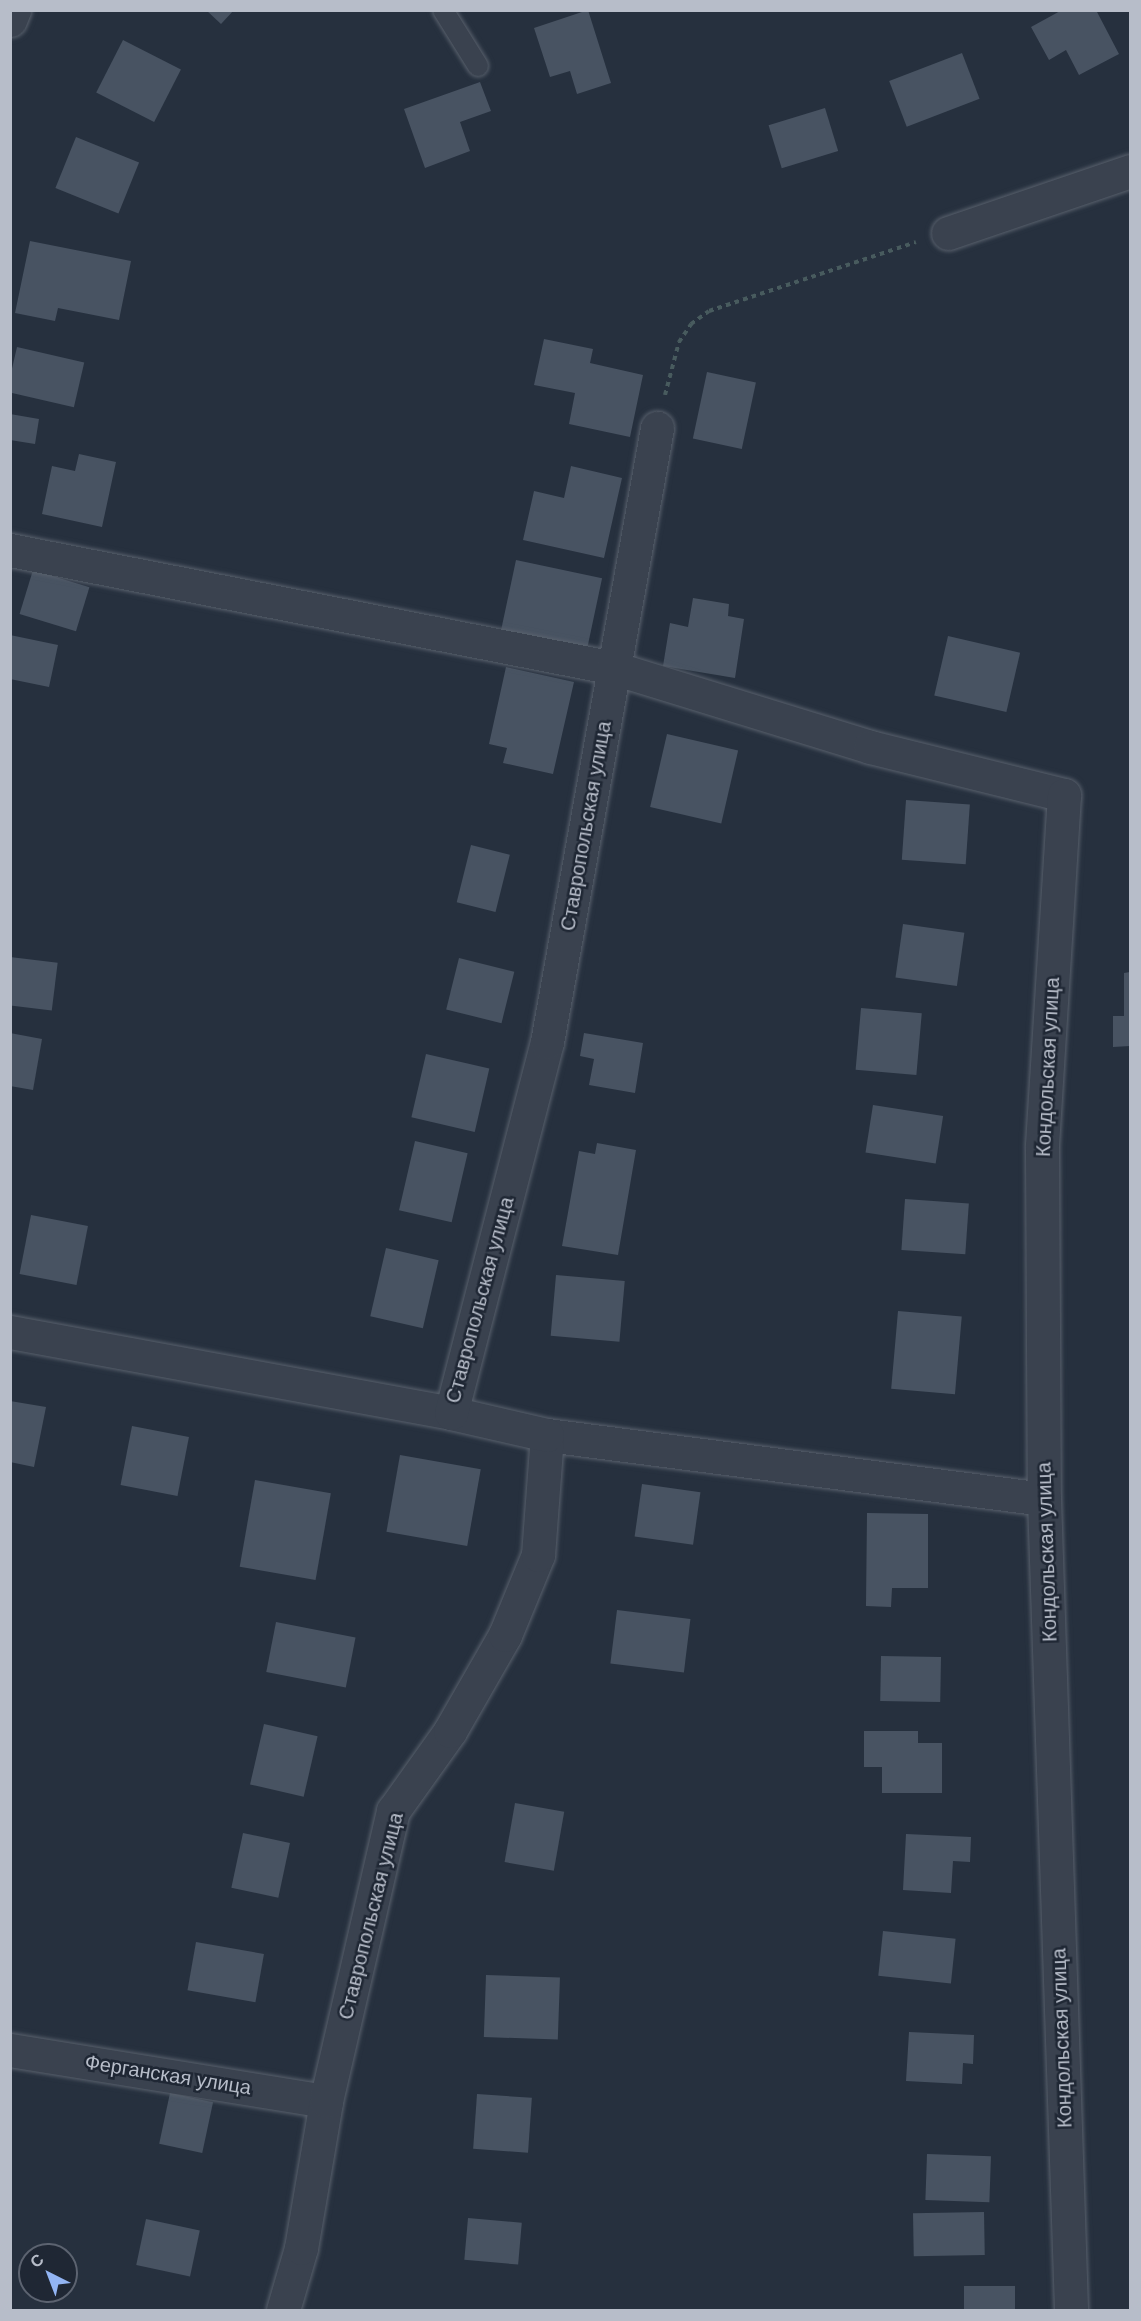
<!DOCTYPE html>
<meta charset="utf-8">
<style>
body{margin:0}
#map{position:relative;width:1141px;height:2321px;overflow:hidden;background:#26303e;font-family:Arial,sans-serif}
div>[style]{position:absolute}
.building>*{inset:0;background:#485362;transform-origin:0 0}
.path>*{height:4px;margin-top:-2px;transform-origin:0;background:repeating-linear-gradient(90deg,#485b5e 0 4.5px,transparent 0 9px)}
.roads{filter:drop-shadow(0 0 2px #58606c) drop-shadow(0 0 2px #58606c)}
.lane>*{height:20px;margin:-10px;padding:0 10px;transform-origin:10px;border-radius:10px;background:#3a424f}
.street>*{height:33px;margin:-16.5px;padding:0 16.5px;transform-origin:16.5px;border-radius:16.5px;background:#3a424f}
span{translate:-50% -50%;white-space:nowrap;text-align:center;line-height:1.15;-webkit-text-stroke:5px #1f2734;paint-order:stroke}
.street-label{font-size:20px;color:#b7bdc9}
.frame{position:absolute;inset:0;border:12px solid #b7bdc9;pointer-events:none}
.north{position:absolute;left:18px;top:2243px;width:60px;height:60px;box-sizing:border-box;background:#1f2734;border:2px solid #5c6370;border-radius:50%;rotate:318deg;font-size:16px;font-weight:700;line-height:24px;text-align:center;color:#b7bdc9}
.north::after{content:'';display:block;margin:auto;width:21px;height:27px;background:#92b4f3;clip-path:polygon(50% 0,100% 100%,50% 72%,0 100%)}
</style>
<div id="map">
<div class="building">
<i style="clip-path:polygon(206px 10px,234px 10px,221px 24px)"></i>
<i style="clip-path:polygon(588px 10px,611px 83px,577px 94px,570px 71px,550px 77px,534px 28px)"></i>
<i style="clip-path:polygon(1062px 10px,1096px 10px,1119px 54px,1079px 75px,1066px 50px,1049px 60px,1031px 27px)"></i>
<i style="left:123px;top:40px;width:65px;height:59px;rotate:27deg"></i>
<i style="left:962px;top:53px;width:49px;height:78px;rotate:69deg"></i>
<i style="clip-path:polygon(480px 82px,491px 111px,460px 122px,470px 151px,425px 168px,404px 109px)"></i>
<i style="left:825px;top:108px;width:45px;height:59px;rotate:73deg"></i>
<i style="left:76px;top:137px;width:68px;height:55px;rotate:22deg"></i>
<i style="clip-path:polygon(30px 241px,131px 261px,119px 320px,58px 308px,55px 321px,15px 313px)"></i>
<i style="clip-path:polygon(544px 339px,593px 349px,590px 363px,643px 375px,630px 437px,569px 424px,575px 393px,534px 385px)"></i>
<i style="left:17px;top:347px;width:69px;height:46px;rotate:13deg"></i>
<i style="left:707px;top:372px;width:50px;height:68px;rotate:12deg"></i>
<i style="clip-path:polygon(10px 414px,39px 419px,35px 444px,10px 440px)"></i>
<i style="clip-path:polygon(79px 454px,116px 462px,102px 527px,42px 514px,52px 466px,75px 471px)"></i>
<i style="clip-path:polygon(571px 466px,622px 478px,604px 558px,523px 540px,534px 491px,564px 498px)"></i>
<i style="left:516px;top:560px;width:88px;height:76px;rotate:12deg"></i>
<i style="left:33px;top:570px;width:59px;height:46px;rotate:17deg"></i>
<i style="clip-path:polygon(693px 598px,729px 604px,728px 616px,744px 619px,735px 678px,663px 666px,670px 623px,688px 627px)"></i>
<i style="clip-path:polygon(10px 635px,58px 645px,49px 687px,10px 679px)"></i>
<i style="left:948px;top:636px;width:74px;height:61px;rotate:13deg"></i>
<i style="clip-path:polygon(506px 667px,574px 682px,553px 774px,503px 763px,507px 748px,489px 744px)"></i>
<i style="left:667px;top:734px;width:73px;height:75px;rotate:13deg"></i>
<i style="left:906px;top:800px;width:64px;height:60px;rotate:4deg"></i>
<i style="left:471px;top:845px;width:40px;height:59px;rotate:14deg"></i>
<i style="left:903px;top:924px;width:62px;height:54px;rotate:8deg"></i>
<i style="left:10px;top:957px;width:48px;height:48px;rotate:7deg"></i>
<i style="left:459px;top:958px;width:57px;height:53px;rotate:14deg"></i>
<i style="clip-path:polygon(1130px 972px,1130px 1046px,1113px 1047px,1113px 1016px,1124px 1016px,1124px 973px)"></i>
<i style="left:861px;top:1008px;width:61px;height:62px;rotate:5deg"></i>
<i style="clip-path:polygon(10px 1033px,42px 1039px,33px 1090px,10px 1086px)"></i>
<i style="clip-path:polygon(584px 1033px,643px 1043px,635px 1093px,589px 1085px,594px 1059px,580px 1056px)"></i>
<i style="left:426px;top:1054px;width:65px;height:65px;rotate:13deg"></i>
<i style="left:873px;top:1105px;width:71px;height:48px;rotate:9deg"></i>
<i style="left:415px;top:1141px;width:54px;height:71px;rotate:13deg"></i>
<i style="clip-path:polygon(597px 1143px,636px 1150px,618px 1255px,562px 1246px,579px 1151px,595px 1154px)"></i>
<i style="left:905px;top:1199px;width:64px;height:51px;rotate:4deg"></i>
<i style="left:31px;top:1215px;width:58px;height:60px;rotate:11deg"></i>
<i style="left:386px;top:1248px;width:54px;height:70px;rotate:13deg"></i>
<i style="left:556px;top:1275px;width:69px;height:61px;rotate:5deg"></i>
<i style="left:898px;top:1311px;width:64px;height:78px;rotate:5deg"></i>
<i style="clip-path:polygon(10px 1401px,46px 1407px,34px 1467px,10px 1462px)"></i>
<i style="left:132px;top:1426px;width:58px;height:60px;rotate:11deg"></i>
<i style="left:400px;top:1455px;width:82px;height:78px;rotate:10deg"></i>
<i style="left:255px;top:1480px;width:77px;height:88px;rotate:10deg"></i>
<i style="left:642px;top:1484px;width:59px;height:53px;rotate:8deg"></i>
<i style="clip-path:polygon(867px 1513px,928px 1514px,928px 1588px,892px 1588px,891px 1607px,866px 1606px)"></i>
<i style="left:617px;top:1610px;width:74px;height:54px;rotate:7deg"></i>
<i style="left:276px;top:1622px;width:81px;height:51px;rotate:11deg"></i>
<i style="left:881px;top:1656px;width:60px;height:45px;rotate:1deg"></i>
<i style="left:264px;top:1724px;width:55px;height:62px;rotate:13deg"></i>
<i style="clip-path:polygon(864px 1731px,918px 1731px,918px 1743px,942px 1743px,942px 1793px,882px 1793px,882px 1767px,864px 1767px)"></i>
<i style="left:515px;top:1803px;width:50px;height:60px;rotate:10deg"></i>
<i style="left:243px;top:1833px;width:48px;height:56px;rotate:12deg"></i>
<i style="clip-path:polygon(906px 1834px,971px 1837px,970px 1862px,953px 1861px,951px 1893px,903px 1890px)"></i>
<i style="left:883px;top:1931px;width:73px;height:45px;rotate:6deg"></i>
<i style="left:196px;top:1942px;width:69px;height:49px;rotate:10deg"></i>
<i style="left:486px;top:1975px;width:74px;height:62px;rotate:2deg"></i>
<i style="clip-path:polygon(909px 2032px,974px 2035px,973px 2064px,963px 2063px,962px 2084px,906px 2081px)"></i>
<i style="left:170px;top:2093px;width:44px;height:52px;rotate:12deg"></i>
<i style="left:477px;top:2094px;width:55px;height:55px;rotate:4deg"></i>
<i style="left:927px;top:2154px;width:64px;height:46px;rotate:2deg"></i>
<i style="left:984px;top:2212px;width:43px;height:71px;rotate:89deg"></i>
<i style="left:468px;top:2218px;width:54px;height:42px;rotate:5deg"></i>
<i style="left:146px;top:2219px;width:55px;height:47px;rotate:12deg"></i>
<i style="left:964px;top:2286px;width:51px;height:24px"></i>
</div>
<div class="path">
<i style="left:665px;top:395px;width:55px;rotate:-75.2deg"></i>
<i style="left:679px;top:342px;width:22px;rotate:-56deg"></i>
<i style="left:691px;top:324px;width:22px;rotate:-36deg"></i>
<i style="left:709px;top:311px;width:218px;rotate:-18.4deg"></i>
</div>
<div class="roads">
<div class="lane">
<i style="left:443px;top:10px;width:66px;rotate:58deg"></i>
</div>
<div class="street">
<i style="left:10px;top:20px;width:11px;rotate:-68deg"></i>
<i style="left:948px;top:233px;width:192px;rotate:-18.8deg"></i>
<i style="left:10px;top:550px;width:615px;rotate:11.05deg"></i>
<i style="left:614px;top:668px;width:268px;rotate:17.1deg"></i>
<i style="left:870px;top:747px;width:200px;rotate:13.9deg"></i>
<i style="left:1064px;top:795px;width:353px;rotate:93.6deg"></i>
<i style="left:1042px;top:1147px;width:352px;rotate:89.7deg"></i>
<i style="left:1044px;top:1499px;width:811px;rotate:88.09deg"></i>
<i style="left:10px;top:1332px;width:448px;rotate:10.4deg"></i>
<i style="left:547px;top:1435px;width:501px;rotate:7.34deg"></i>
<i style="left:10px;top:2050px;width:320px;rotate:9.2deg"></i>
<i style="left:283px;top:2310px;width:65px;rotate:-73.8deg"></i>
<i style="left:301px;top:2248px;width:149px;rotate:-80.3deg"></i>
<i style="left:326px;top:2101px;width:298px;rotate:-77deg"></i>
<i style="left:393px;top:1811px;width:98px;rotate:-54.5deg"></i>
<i style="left:450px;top:1731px;width:111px;rotate:-60.2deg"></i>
<i style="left:505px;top:1635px;width:87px;rotate:-67.6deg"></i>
<i style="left:538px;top:1555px;width:120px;rotate:-85.7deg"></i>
<i style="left:547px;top:1435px;width:98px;rotate:-167.1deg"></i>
<i style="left:451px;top:1413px;width:383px;rotate:-75.5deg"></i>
<i style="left:547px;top:1042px;width:624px;rotate:-79.84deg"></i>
</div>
</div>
<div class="street-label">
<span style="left:586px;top:826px;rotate:-80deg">Ставропольская улица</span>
<span style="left:1048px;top:1067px;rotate:-87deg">Кондольская улица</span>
<span style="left:480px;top:1300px;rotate:-75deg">Ставропольская улица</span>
<span style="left:1047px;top:1552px;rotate:-92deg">Кондольская улица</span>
<span style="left:371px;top:1916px;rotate:-76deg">Ставропольская улица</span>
<span style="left:1062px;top:2038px;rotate:-92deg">Кондольская улица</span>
<span style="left:168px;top:2075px;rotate:9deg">Ферганская улица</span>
</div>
<div class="frame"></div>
<div class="north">С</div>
</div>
